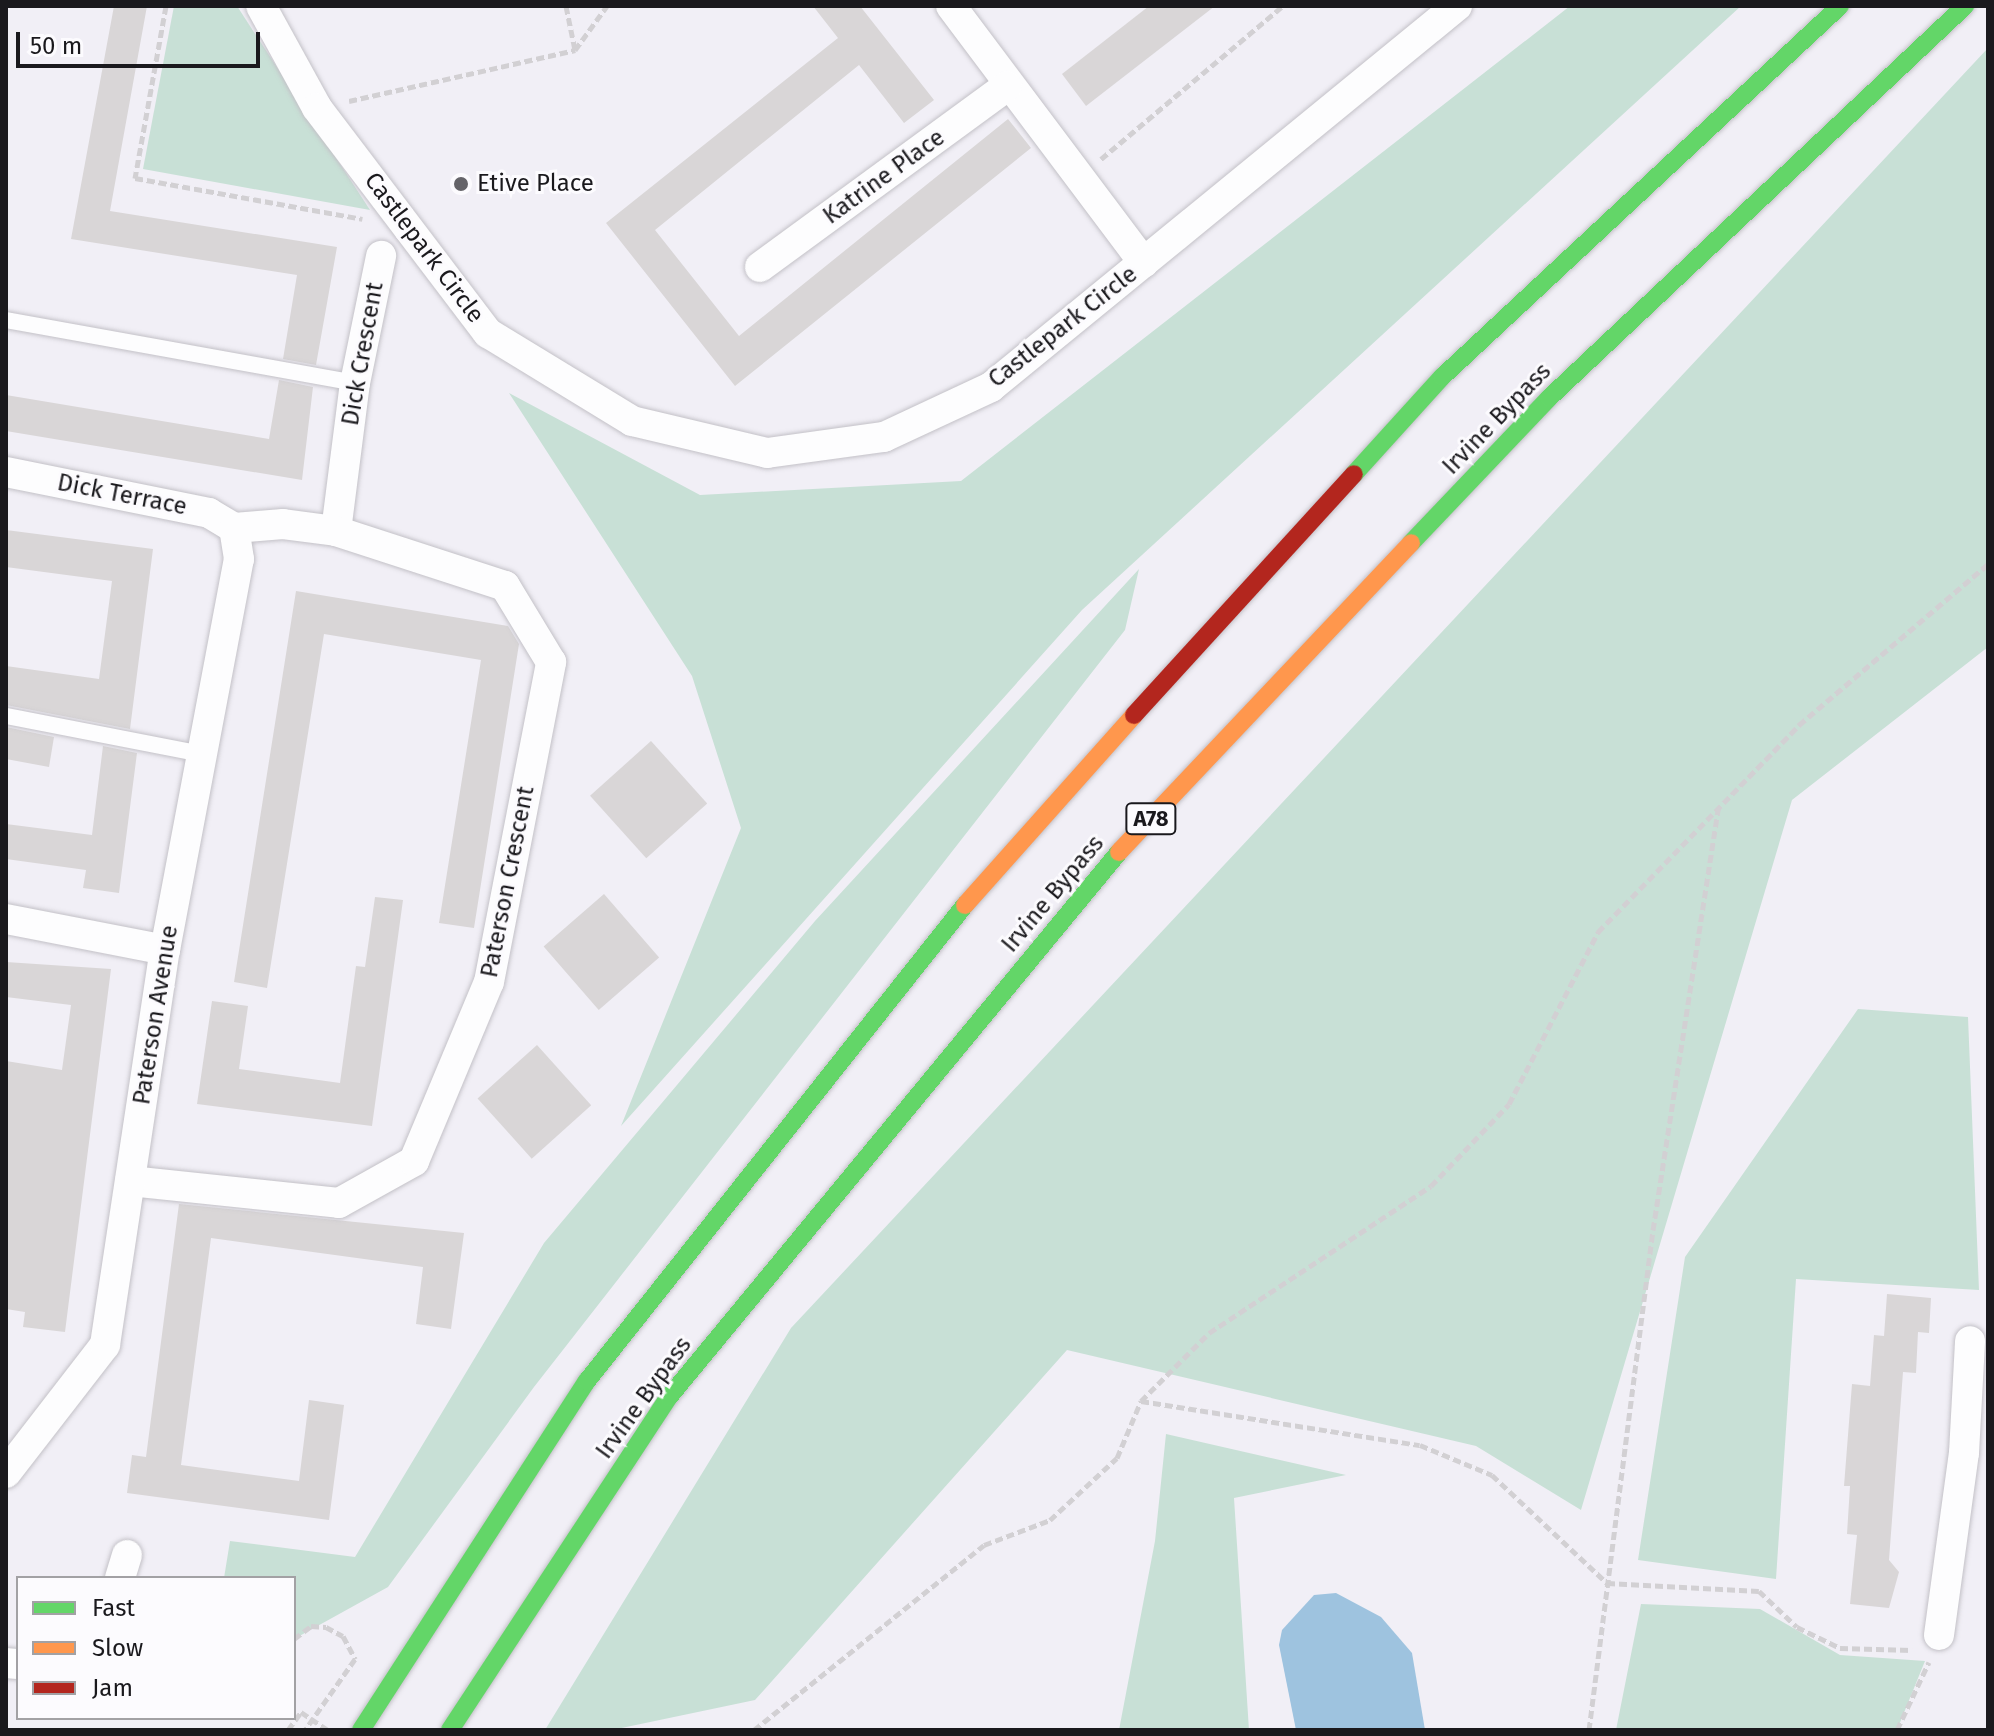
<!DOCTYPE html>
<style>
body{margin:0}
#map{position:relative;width:1994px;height:1736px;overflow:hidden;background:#f1eff6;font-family:"Fira Sans",sans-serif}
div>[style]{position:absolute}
.green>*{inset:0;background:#c8e0d6}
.water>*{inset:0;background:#9ec3df}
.building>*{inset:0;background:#d9d6d7;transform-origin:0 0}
.path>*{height:5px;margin-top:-2.5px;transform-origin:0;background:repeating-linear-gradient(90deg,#d2d0d3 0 8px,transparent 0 12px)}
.roads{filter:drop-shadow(0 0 2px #c3c1c7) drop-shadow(0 0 2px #c3c1c7)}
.lane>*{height:16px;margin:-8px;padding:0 8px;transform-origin:8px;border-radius:8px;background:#fdfdfe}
.street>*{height:30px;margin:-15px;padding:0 15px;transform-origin:15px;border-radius:15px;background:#fdfdfe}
.fast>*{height:18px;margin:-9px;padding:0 9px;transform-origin:9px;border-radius:9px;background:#63d668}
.slow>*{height:18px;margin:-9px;padding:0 9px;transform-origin:9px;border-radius:9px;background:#ff974d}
.jam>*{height:18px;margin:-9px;padding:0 9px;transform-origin:9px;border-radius:9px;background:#b3261e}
.path-bridge>*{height:5px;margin-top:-2.5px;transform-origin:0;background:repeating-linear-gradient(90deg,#d2d0d3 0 8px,transparent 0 12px)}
.dots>*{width:22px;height:22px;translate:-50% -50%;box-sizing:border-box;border:4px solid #fcfbfe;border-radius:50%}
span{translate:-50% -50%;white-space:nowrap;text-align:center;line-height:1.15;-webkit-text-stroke:6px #fcfbfe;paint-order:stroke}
.shield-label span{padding:2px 6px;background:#fcfbfe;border:2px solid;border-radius:6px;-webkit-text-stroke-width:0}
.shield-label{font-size:22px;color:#1a191d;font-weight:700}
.street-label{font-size:24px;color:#1a191d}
.poi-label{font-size:24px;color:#1a191d}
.left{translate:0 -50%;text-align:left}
.frame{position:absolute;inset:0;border:8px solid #1a191d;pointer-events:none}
.legend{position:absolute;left:16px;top:1576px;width:280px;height:144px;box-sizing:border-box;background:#fcfbfe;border:2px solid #a2a1a4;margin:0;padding:10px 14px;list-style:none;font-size:24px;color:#1a191d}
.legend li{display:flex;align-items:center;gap:16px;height:40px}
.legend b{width:40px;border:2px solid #a2a1a4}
.scale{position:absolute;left:16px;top:32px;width:244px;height:36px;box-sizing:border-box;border:4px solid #1a191d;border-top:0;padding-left:10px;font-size:24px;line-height:28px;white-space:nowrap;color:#1a191d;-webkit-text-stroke:6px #fcfbfe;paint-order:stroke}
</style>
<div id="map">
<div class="green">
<i style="clip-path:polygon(174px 6px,237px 6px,370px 210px,143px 169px)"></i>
<i style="clip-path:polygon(1570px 6px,1741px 6px,1082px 610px,621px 1126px,741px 828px,692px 676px,509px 393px,700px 495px,961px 481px)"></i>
<i style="clip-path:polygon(1988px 48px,1988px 647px,1792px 800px,1581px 1510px,1476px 1446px,1067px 1350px,755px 1700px,612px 1730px,545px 1730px,791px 1328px)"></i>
<i style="clip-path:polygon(1139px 569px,1125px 630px,534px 1387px,388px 1587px,294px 1639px,294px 1578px,224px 1578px,230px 1541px,355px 1557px,544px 1243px,815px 921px)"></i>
<i style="clip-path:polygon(1858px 1009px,1968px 1017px,1979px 1290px,1796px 1279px,1776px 1579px,1638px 1560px,1685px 1257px)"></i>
<i style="clip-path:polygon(1166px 1434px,1346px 1475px,1234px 1498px,1249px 1730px,1119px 1730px,1155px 1541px)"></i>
<i style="clip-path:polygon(1641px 1604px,1760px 1609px,1840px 1655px,1925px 1661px,1897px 1730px,1616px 1730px)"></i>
</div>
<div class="water">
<i style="clip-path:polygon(1336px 1593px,1381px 1617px,1412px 1653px,1425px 1730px,1296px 1730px,1279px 1645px,1282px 1630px,1314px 1595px)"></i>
</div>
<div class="building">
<i style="clip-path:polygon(114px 6px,147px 6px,110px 211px,337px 247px,316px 365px,283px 359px,297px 275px,71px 239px)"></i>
<i style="clip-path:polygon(813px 6px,860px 6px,934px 100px,904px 123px,859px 65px,655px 230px,739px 336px,1008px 119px,1031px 148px,735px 386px,606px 223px,838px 38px)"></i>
<i style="clip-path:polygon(1149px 6px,1215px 6px,1086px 106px,1062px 74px)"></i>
<i style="clip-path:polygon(279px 380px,313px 387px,302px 480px,6px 431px,6px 395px,269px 439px)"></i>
<i style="clip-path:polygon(6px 530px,153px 549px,130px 729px,6px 705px,6px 666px,99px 679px,112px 581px,6px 567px)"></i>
<i style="clip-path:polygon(296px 591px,508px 626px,519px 644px,474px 928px,439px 923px,481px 660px,324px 634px,267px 988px,234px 982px)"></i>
<i style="clip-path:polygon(6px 727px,54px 737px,49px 767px,6px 759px)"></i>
<i style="left:651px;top:741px;width:84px;height:82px;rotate:48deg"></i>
<i style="clip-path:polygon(103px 746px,137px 753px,119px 893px,83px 888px,86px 870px,6px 859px,6px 824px,92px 835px)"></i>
<i style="left:604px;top:894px;width:84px;height:80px;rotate:49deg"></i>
<i style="clip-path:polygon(375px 897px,403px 900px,372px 1126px,197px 1104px,212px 1001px,248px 1006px,239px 1069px,340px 1083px,356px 966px,365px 967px)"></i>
<i style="clip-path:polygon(6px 962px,111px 969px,65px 1332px,23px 1327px,25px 1312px,6px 1309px,6px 1061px,62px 1070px,71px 1005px,6px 997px)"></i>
<i style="left:537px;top:1045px;width:81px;height:80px;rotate:48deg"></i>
<i style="clip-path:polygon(179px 1204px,464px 1233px,451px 1329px,416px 1324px,423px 1267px,211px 1238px,181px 1465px,299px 1481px,309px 1400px,344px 1405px,329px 1520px,127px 1493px,132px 1455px,146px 1457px)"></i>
<i style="clip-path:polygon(1887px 1294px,1931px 1298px,1929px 1333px,1918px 1332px,1916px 1373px,1903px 1372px,1889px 1560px,1899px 1572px,1889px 1608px,1850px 1604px,1857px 1535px,1847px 1534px,1850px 1486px,1844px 1486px,1852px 1384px,1870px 1386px,1874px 1335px,1884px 1336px)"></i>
</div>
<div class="path">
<i style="left:166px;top:6px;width:175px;rotate:100.2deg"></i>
<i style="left:135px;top:178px;width:231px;rotate:10.2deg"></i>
<i style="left:566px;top:6px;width:45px;rotate:78.4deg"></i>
<i style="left:349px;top:101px;width:232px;rotate:-12.7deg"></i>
<i style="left:575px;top:50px;width:54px;rotate:-54deg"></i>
<i style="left:1101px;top:159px;width:238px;rotate:-40.1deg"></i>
<i style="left:1141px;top:1401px;width:282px;rotate:9deg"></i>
<i style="left:1420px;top:1445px;width:78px;rotate:22.6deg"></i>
<i style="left:1492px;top:1475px;width:158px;rotate:43.2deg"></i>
<i style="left:1607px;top:1583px;width:152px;rotate:3deg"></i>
<i style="left:1759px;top:1591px;width:52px;rotate:43.5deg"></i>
<i style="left:1797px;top:1627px;width:48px;rotate:26deg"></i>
<i style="left:1840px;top:1648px;width:72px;rotate:1.6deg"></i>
<i style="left:294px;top:1639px;width:21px;rotate:-37deg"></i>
<i style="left:311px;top:1626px;width:15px;rotate:4deg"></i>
<i style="left:326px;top:1627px;width:19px;rotate:28deg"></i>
<i style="left:343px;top:1636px;width:26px;rotate:62deg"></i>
<i style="left:355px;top:1659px;width:87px;rotate:125.2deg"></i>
<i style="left:288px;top:1730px;width:22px;rotate:-54deg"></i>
<i style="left:754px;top:1730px;width:295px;rotate:-38.8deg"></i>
<i style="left:984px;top:1545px;width:71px;rotate:-20.7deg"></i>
<i style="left:1050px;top:1520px;width:91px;rotate:-42.8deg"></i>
<i style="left:1117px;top:1458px;width:62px;rotate:-67.2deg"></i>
<i style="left:1141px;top:1401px;width:96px;rotate:-45deg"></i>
<i style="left:1209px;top:1333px;width:266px;rotate:-33.5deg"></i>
<i style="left:1431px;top:1186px;width:113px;rotate:-46.4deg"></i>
<i style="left:1509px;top:1104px;width:194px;rotate:-62.6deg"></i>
<i style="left:1598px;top:932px;width:289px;rotate:-45.8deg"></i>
<i style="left:1799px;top:725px;width:248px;rotate:-40.4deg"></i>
<i style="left:1589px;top:1730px;width:504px;rotate:-82.71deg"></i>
<i style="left:1653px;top:1230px;width:427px;rotate:-81.2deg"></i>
<i style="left:1897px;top:1730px;width:75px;rotate:-64.8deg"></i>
</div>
<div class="roads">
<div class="lane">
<i style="left:6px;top:320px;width:355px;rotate:10.2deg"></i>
<i style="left:6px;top:716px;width:200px;rotate:11deg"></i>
</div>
<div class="street">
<i style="left:261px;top:6px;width:116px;rotate:61.2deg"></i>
<i style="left:317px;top:108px;width:283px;rotate:52.8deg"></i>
<i style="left:488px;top:333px;width:169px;rotate:31.4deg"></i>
<i style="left:632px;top:421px;width:139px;rotate:13.3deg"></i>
<i style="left:767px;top:453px;width:118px;rotate:-7.8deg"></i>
<i style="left:884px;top:437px;width:118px;rotate:-25deg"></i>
<i style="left:991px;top:387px;width:602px;rotate:-39.27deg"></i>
<i style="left:951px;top:6px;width:321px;rotate:53.1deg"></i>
<i style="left:760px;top:267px;width:306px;rotate:-36.2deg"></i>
<i style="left:6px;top:472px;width:207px;rotate:11.4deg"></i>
<i style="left:209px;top:513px;width:29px;rotate:31deg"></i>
<i style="left:336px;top:531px;width:149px;rotate:-82.7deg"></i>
<i style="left:355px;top:383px;width:130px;rotate:-78.4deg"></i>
<i style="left:6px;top:919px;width:162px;rotate:11deg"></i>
<i style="left:130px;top:1181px;width:210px;rotate:6deg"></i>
<i style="left:339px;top:1203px;width:86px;rotate:-29.2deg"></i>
<i style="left:414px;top:1161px;width:194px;rotate:-67.3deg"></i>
<i style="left:489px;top:982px;width:326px;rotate:-79deg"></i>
<i style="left:551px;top:662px;width:89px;rotate:-121.2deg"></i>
<i style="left:505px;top:586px;width:178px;rotate:-162deg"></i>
<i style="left:336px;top:531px;width:53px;rotate:-172.5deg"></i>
<i style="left:283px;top:524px;width:49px;rotate:175.3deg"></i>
<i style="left:6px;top:1473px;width:162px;rotate:-52.3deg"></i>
<i style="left:105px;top:1345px;width:400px;rotate:-81.4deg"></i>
<i style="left:165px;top:950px;width:398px;rotate:-79.3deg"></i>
<i style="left:239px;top:559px;width:31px;rotate:-99deg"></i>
<i style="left:120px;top:1578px;width:24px;rotate:-73deg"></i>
<i style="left:1939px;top:1635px;width:184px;rotate:-82.2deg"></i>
<i style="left:1964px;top:1453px;width:112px;rotate:-86.9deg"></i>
<i style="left:6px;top:1663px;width:12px;rotate:5deg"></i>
</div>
<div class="fast">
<i style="left:1354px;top:474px;width:131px;rotate:-47.8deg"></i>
<i style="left:1442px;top:377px;width:544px;rotate:-42.99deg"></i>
<i style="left:1411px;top:543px;width:200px;rotate:-46.4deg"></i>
<i style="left:1549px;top:398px;width:572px;rotate:-43.3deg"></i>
<i style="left:361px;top:1730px;width:416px;rotate:-57.1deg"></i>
<i style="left:587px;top:1381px;width:608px;rotate:-51.55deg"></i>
<i style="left:450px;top:1730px;width:399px;rotate:-56.7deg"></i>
<i style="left:669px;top:1397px;width:707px;rotate:-50.45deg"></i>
</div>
<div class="slow">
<i style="left:1119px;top:852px;width:425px;rotate:-46.6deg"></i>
<i style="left:965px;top:905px;width:254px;rotate:-48.3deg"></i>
</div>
<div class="jam">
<i style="left:1134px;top:715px;width:326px;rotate:-47.6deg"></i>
</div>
</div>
<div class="path-bridge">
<i style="left:301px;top:1712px;width:32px;rotate:34deg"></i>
</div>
<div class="dots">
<i style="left:461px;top:184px;background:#656469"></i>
</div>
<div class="shield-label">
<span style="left:1151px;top:819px">A78</span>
</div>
<div class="street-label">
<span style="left:884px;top:177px;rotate:-36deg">Katrine Place</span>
<span style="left:424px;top:248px;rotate:53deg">Castlepark Circle</span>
<span style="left:1063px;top:327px;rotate:-38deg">Castlepark Circle</span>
<span style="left:363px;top:354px;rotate:-80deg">Dick Crescent</span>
<span style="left:1497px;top:419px;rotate:-46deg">Irvine Bypass</span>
<span style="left:122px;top:495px;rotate:11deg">Dick Terrace</span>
<span style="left:508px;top:882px;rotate:-79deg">Paterson Crescent</span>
<span style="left:1053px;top:894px;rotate:-50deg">Irvine Bypass</span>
<span style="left:156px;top:1015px;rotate:-81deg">Paterson Avenue</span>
<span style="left:644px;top:1398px;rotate:-54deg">Irvine Bypass</span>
</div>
<div class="poi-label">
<span class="left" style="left:477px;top:184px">Etive Place</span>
</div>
<div class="frame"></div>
<ul class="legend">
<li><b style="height:10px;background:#63d668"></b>Fast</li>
<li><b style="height:10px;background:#ff974d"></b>Slow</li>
<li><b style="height:10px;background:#b3261e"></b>Jam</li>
</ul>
<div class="scale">50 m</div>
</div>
